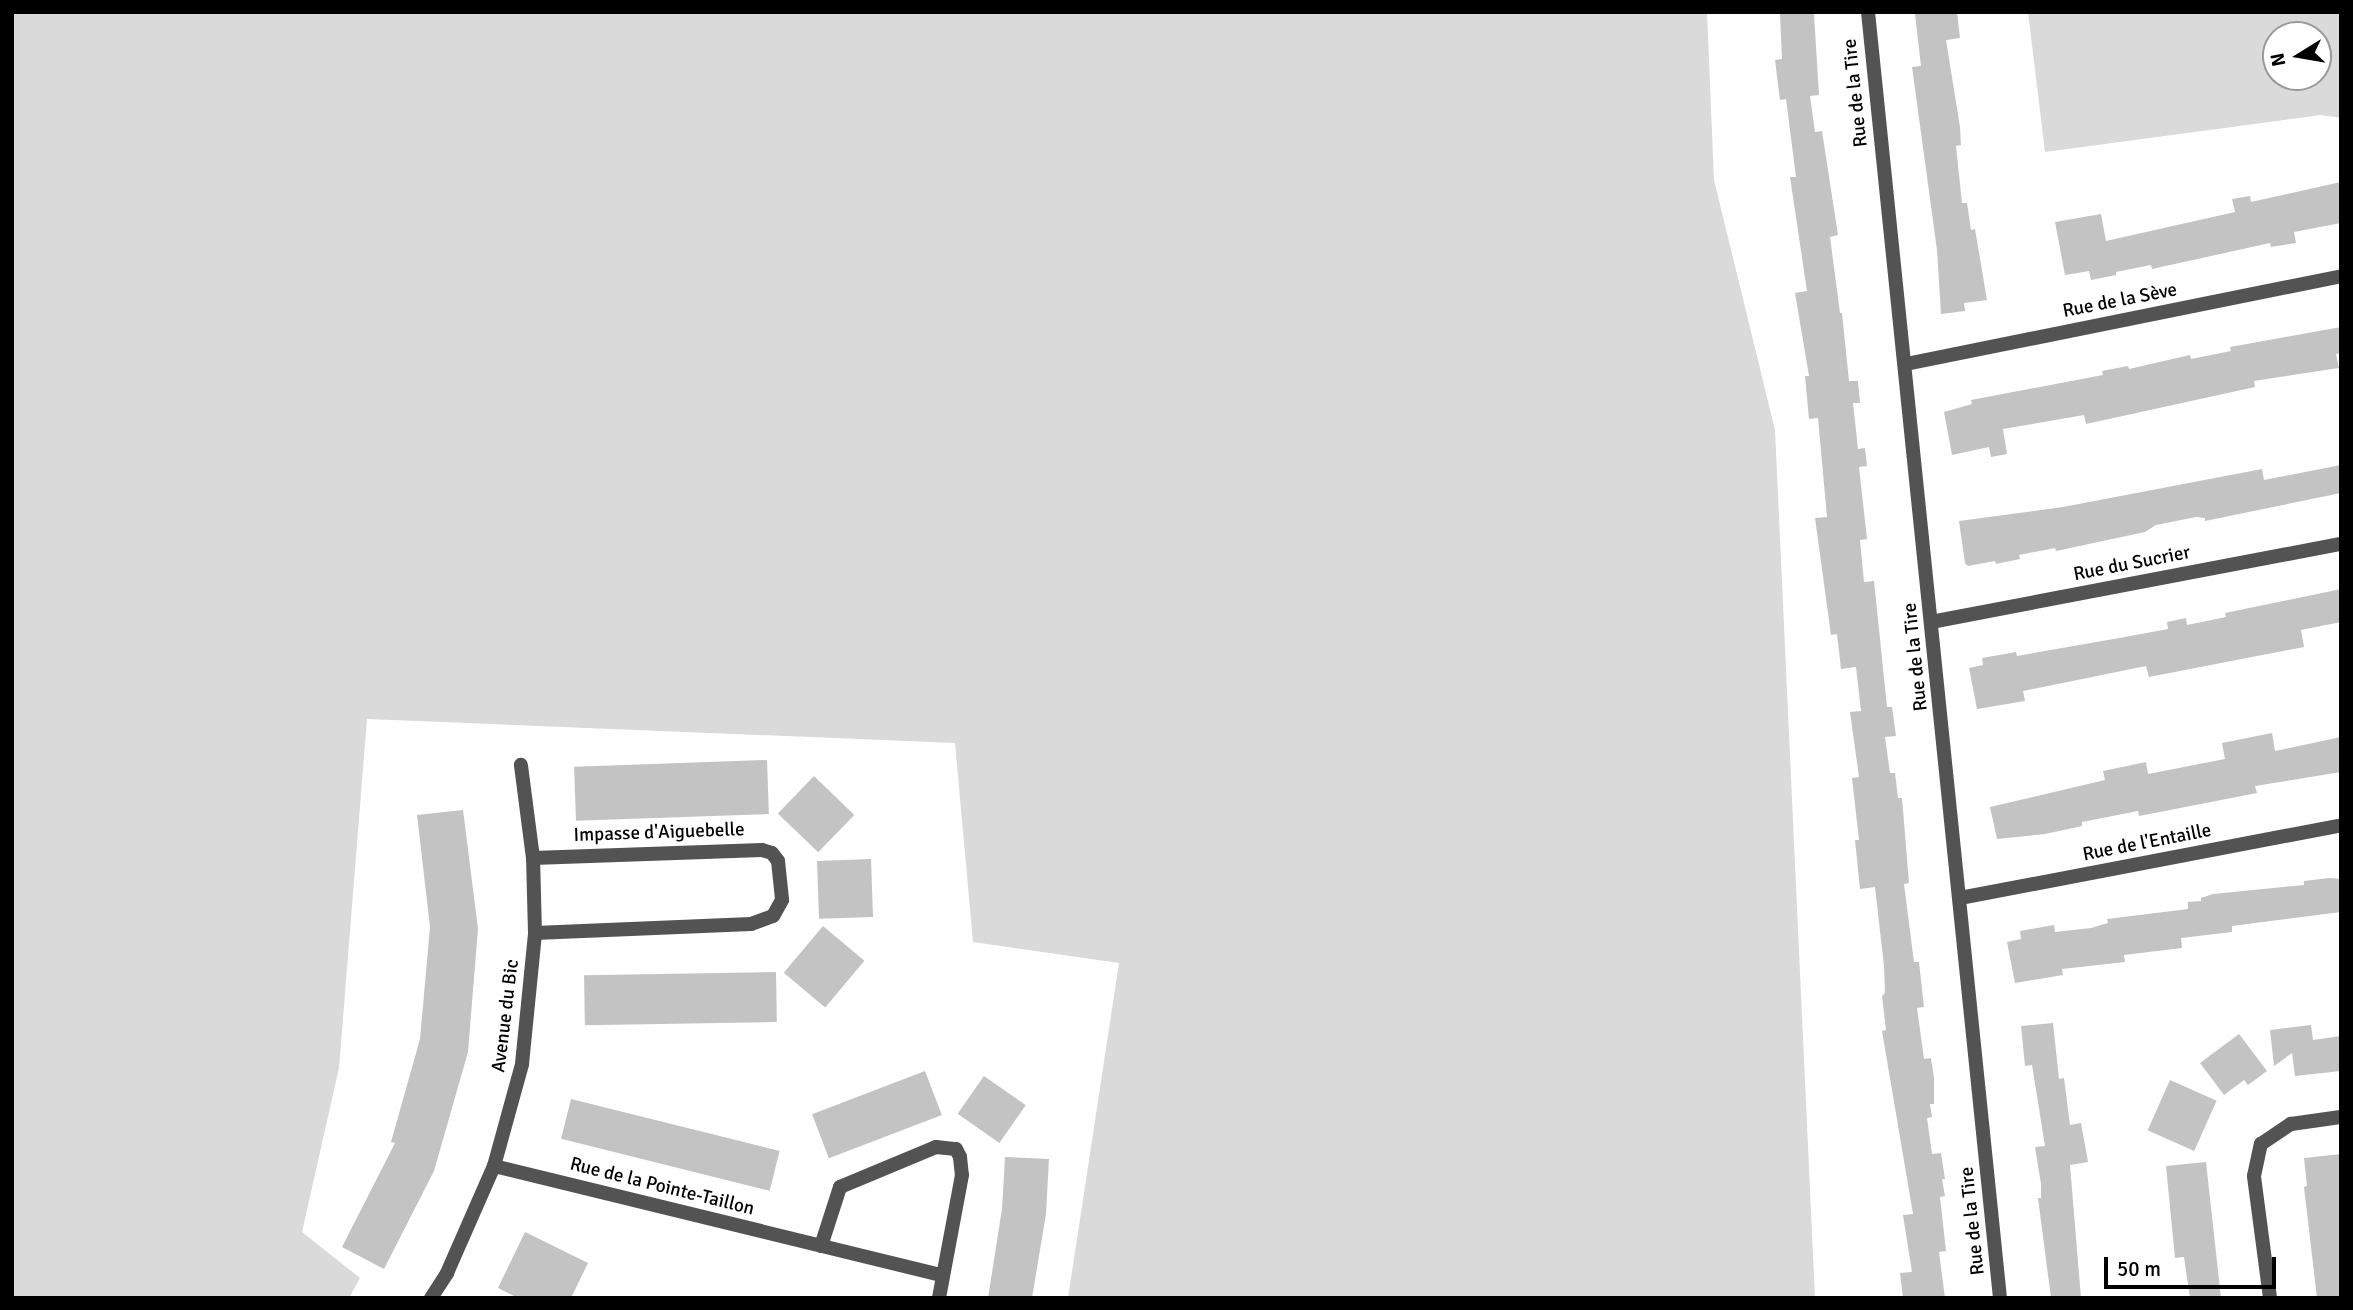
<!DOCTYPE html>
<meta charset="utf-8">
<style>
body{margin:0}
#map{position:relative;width:2353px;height:1310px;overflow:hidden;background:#fff;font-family:Signika,sans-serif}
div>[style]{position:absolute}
.green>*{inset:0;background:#dadada}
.building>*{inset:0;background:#c3c3c3;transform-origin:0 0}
.minor>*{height:14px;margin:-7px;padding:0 7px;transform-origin:7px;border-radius:7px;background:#535353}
.tertiary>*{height:14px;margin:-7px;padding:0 7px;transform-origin:7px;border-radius:7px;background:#535353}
span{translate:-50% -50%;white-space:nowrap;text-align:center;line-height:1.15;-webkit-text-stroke:6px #fff;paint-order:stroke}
.street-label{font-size:19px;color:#000}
.frame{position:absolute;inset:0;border:14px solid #000;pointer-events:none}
.north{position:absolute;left:2262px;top:21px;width:70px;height:70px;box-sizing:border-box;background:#fff;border:2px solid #999;border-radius:50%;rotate:259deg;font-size:19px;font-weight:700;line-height:28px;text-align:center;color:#000}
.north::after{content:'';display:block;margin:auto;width:24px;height:32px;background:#000;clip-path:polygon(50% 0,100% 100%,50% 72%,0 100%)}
.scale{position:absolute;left:2104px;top:1257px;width:172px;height:32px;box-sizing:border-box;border:4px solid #000;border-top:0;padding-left:9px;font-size:21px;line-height:24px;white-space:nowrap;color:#000;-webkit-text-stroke:5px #fff;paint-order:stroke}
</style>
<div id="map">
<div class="green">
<i style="clip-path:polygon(12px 12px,1707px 12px,1714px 180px,1775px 430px,1815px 1298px,1068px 1298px,1119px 963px,973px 942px,955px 743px,367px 719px,339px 1068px,302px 1232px,360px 1278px,349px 1298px,12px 1298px)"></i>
<i style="clip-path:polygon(evenodd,2028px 12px,2341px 12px,2341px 118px,2321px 115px,2045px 152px,2028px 12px,2276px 35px,2318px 35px,2318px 77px,2276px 77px,2276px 35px)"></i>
</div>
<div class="building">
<i style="clip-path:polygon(1788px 12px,1814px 14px,1819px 95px,1810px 96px,1815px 132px,1822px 131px,1838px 235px,1830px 237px,1840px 313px,1842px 313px,1849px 381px,1858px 381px,1860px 403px,1853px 403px,1858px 449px,1865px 448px,1867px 466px,1859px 467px,1867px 539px,1860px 540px,1864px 582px,1874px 581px,1887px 707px,1892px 707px,1896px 736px,1885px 737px,1890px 773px,1895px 773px,1898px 798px,1902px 798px,1909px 883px,1904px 884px,1914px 962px,1919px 962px,1924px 1007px,1917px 1008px,1924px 1059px,1931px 1058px,1934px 1078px,1934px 1104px,1930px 1104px,1932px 1117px,1927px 1118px,1932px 1154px,1941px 1153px,1945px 1179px,1942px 1179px,1945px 1196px,1940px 1197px,1946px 1251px,1939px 1252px,1945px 1298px,1903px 1298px,1900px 1273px,1912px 1272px,1903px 1215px,1913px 1214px,1882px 1031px,1886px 1030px,1882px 996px,1885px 993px,1884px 966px,1875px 887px,1860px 889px,1855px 840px,1859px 840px,1852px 778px,1859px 777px,1850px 712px,1861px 711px,1856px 667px,1841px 669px,1837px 634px,1831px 635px,1815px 518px,1827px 517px,1818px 418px,1809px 419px,1805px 376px,1809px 376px,1795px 293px,1807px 291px,1790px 177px,1796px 177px,1786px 99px,1780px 100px,1775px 60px,1782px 59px,1780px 14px)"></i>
<i style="clip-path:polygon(1957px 12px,1960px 38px,1946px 40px,1960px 127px,1961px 145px,1956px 146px,1962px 203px,1967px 203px,1971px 230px,1975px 229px,1987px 300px,1964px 303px,1965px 311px,1941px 314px,1937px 250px,1912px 67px,1921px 66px,1915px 14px)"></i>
<i style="clip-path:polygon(2341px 182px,2341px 223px,2294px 232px,2296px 243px,2271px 247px,2270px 243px,2152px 269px,2151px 265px,2116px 272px,2116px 275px,2091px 280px,2089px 271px,2065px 275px,2055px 222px,2101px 214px,2106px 241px,2235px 212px,2232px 199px,2250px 196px,2251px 202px)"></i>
<i style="clip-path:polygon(2341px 327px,2341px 353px,2336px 354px,2339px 368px,2254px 381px,2255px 387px,2086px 424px,2084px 415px,2003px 429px,2007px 454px,1991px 457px,1989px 447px,1952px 455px,1944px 412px,1972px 404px,1971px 400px,2103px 375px,2102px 371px,2128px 366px,2129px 369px,2190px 355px,2191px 359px,2231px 351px,2230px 347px)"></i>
<i style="clip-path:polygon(2341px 465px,2341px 493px,2205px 521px,2205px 518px,2196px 517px,2156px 525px,2145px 532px,2056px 551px,2055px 548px,2019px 555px,2020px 559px,1996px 564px,1995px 561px,1968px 566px,1965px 563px,1959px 521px,2063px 507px,2262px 469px,2264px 480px)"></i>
<i style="clip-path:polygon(2341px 589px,2341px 622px,2301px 630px,2304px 647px,2149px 677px,2146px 666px,2023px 691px,2025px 701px,1977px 709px,1969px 668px,1983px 665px,1982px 658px,2016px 652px,2017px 656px,2125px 637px,2168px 629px,2167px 622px,2186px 618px,2187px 625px,2226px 617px,2225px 613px)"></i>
<i style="clip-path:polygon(2272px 733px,2275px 751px,2341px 737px,2341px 772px,2255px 786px,2257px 793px,2170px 810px,2139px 816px,2138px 811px,2082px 822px,2082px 826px,2045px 834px,1997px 839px,1990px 807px,2105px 780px,2103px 771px,2146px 762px,2148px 774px,2225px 759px,2222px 743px)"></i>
<i style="left:767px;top:760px;width:54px;height:193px;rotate:88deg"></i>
<i style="left:814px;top:776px;width:56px;height:52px;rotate:44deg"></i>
<i style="clip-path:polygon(463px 810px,478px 929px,468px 1052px,434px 1171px,384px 1269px,342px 1247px,395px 1143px,391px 1142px,420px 1039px,430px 927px,417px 815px)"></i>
<i style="left:871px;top:859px;width:58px;height:54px;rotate:88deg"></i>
<i style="clip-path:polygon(2329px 878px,2341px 879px,2341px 912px,2232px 926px,2232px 932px,2181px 938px,2182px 948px,2124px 955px,2125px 962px,2062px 969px,2063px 975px,2015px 983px,2007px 942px,2021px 939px,2020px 931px,2054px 925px,2055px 932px,2091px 928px,2108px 923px,2107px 919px,2188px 909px,2188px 902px,2201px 901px,2201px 898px,2213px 894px,2304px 885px,2304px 881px)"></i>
<i style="left:823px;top:926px;width:54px;height:61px;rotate:40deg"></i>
<i style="left:776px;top:972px;width:50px;height:192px;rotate:89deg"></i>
<i style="clip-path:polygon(2053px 1023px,2059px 1079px,2064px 1078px,2070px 1125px,2081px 1123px,2088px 1162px,2070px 1165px,2081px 1298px,2051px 1298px,2038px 1198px,2041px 1198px,2041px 1184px,2035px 1147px,2045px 1146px,2032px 1065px,2025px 1066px,2021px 1026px)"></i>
<i style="clip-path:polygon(2311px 1025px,2313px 1040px,2341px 1036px,2341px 1071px,2295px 1076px,2292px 1053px,2274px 1066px,2270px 1030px)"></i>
<i style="clip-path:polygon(2239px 1034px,2267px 1071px,2248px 1085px,2244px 1080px,2224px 1095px,2200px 1063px)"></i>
<i style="left:925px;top:1071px;width:47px;height:121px;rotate:69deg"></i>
<i style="left:984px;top:1076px;width:51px;height:46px;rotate:35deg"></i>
<i style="left:2170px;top:1080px;width:51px;height:55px;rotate:24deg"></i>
<i style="left:571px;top:1099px;width:215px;height:41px;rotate:14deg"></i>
<i style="clip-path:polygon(2341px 1154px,2341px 1298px,2317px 1298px,2304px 1187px,2307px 1186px,2304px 1158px)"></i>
<i style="clip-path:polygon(1005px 1157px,1049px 1159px,1046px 1214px,1032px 1298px,988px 1298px,1002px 1209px)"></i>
<i style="clip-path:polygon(2206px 1162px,2221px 1298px,2190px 1298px,2184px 1257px,2175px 1258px,2166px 1166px)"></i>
<i style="clip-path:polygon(525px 1232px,588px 1263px,571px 1298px,518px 1298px,498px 1288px)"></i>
</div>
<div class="minor">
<i style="left:1868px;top:12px;width:1293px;rotate:84.14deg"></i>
<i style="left:1906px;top:364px;width:444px;rotate:-11.4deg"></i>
<i style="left:1931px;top:622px;width:417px;rotate:-10.8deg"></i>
<i style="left:533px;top:858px;width:229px;rotate:-2deg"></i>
<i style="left:762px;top:850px;width:10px;rotate:17deg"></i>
<i style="left:772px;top:853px;width:10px;rotate:53deg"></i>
<i style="left:778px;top:861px;width:39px;rotate:84deg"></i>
<i style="left:782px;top:900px;width:18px;rotate:119deg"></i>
<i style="left:773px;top:916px;width:23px;rotate:160deg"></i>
<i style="left:751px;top:924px;width:216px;rotate:177.6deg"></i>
<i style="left:1960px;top:898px;width:388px;rotate:-10.8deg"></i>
<i style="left:494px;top:1166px;width:461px;rotate:13.7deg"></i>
<i style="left:821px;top:1246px;width:62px;rotate:-72.1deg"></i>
<i style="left:840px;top:1187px;width:104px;rotate:-22.6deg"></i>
<i style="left:936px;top:1147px;width:20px;rotate:6deg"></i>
<i style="left:956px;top:1149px;width:9px;rotate:63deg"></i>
<i style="left:960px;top:1157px;width:18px;rotate:84deg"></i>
<i style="left:962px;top:1175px;width:125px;rotate:100.6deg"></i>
<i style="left:2270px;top:1298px;width:123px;rotate:-97.5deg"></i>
<i style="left:2254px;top:1176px;width:33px;rotate:-78deg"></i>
<i style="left:2261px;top:1144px;width:36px;rotate:-34deg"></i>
<i style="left:2291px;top:1124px;width:50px;rotate:-8deg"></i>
</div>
<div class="tertiary">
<i style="left:431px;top:1298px;width:30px;rotate:-57deg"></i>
<i style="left:447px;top:1273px;width:117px;rotate:-66.3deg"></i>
<i style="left:494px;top:1166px;width:106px;rotate:-74.6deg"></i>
<i style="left:522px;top:1064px;width:132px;rotate:-84.3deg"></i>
<i style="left:535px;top:933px;width:75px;rotate:-91.5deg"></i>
<i style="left:533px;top:858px;width:94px;rotate:-97.4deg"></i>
</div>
<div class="street-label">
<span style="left:1856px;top:93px;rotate:-96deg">Rue de la Tire</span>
<span style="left:2120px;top:301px;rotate:-11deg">Rue de la Sève</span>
<span style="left:2132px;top:564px;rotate:-11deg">Rue du Sucrier</span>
<span style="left:1916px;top:657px;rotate:-96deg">Rue de la Tire</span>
<span style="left:659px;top:833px;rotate:-2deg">Impasse d'Aiguebelle</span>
<span style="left:2147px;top:843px;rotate:-11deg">Rue de l'Entaille</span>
<span style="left:506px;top:1016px;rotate:-83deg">Avenue du Bic</span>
<span style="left:662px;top:1187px;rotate:14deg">Rue de la Pointe-Taillon</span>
<span style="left:1973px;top:1221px;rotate:-96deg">Rue de la Tire</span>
</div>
<div class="frame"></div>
<div class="north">N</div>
<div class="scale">50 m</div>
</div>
